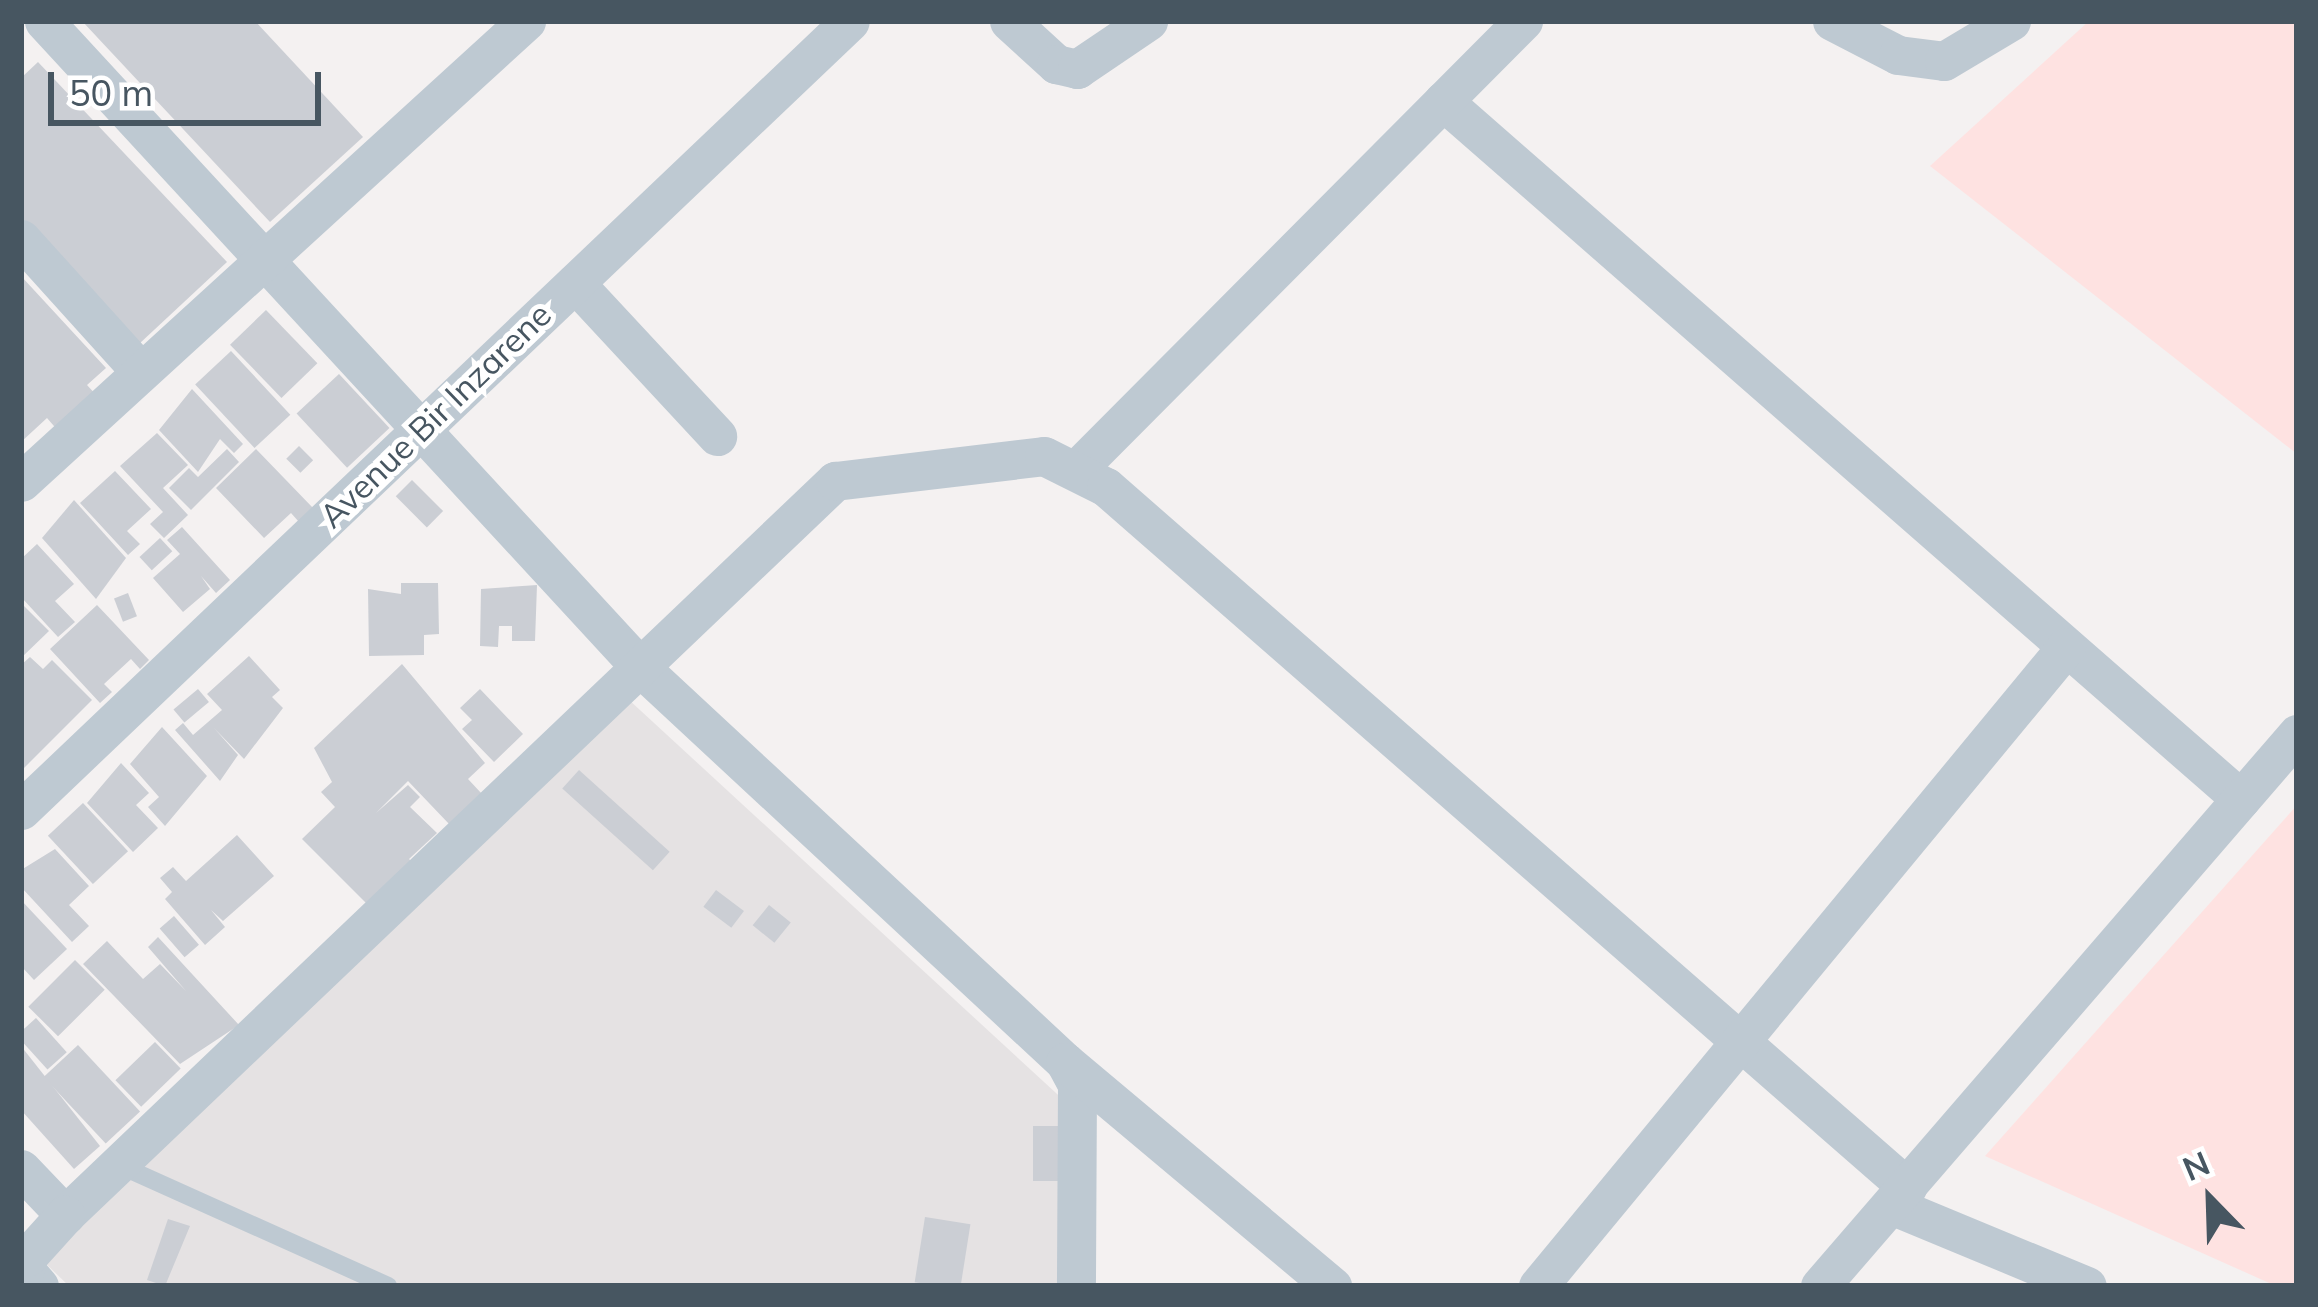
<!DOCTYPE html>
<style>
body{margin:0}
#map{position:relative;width:2318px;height:1307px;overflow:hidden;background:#f4f1f1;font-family:Mulish,sans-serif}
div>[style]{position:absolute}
.education>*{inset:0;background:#e5e2e3}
.medical>*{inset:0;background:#fee2e1}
.building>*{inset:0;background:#cbced4;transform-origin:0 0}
.service>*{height:18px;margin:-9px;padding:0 9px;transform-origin:9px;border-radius:9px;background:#bec9d2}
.minor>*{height:39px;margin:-19.5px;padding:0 19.5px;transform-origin:19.5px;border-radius:19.5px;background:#bec9d2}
span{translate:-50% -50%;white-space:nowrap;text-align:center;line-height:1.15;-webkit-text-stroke:10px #fff;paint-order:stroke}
.street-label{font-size:33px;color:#475661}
.frame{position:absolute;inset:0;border:24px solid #475661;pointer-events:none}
.north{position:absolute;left:2150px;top:1139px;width:120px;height:120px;-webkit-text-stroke:9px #fff;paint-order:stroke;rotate:337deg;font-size:33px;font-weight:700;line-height:48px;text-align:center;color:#475661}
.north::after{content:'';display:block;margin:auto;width:42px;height:54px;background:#475661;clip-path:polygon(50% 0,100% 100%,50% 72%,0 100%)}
.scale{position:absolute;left:48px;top:72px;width:273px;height:54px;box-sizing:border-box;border:6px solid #475661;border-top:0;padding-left:15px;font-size:36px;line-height:42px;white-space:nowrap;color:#475661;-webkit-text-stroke:9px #fff;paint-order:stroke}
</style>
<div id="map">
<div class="education">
<i style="clip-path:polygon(628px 699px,1093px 1127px,1093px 1286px,69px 1286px,42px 1260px)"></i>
</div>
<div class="medical">
<i style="clip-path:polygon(2089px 21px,2297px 21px,2297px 454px,1930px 166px)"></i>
<i style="clip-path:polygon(2297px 805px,2297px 1286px,2276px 1286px,1985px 1156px)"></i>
</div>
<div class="building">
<i style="clip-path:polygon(82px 21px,255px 21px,363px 137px,270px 222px)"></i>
<i style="clip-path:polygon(38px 62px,227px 262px,139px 344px,21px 218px,21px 78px)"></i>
<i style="clip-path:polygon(21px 276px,106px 368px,87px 385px,98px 397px,60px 433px,47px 418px,21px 442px)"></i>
<i style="left:266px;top:310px;width:74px;height:50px;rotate:46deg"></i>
<i style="left:231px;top:351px;width:87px;height:49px;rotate:47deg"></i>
<i style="left:339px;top:374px;width:74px;height:58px;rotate:47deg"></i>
<i style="clip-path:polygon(192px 389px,243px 444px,234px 453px,220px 439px,198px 472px,159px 430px)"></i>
<i style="clip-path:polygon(157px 433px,188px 465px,163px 488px,188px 515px,164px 538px,150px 524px,163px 512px,120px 466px)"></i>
<i style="left:299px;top:446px;width:20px;height:18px;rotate:45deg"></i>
<i style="clip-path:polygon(227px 449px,239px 462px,191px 510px,169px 488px,189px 468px,198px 477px)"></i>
<i style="clip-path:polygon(256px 449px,313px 508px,299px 522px,291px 513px,264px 538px,216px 488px)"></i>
<i style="clip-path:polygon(115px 471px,151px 509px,127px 531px,140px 544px,128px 555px,80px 503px)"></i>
<i style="left:412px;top:480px;width:44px;height:23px;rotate:45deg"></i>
<i style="clip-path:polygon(74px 500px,126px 558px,96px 599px,42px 538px)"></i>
<i style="clip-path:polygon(182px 527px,230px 580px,216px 593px,201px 576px,210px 589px,183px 612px,153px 578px,180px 554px,167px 540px)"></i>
<i style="left:160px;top:538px;width:18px;height:28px;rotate:47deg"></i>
<i style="clip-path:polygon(37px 544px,74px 584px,55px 601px,75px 622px,58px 637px,21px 597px,21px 559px)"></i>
<i style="clip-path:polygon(401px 583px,438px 583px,439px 634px,424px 635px,424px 655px,369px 656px,368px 589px,401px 594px)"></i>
<i style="clip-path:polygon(537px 585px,535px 641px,512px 641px,512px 626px,499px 626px,498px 647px,480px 646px,481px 589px)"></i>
<i style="left:128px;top:593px;width:25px;height:15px;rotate:69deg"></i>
<i style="clip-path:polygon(21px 603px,49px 631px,21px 658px)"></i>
<i style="clip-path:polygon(97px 605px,149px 660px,140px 669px,131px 659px,104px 684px,112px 692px,100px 703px,50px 649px)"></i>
<i style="clip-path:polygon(249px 656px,280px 690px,272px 697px,283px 708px,244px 759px,214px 728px,238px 755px,220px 781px,175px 730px,183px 723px,193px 735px,222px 710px,207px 694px)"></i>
<i style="clip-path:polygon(30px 657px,43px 669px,52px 660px,92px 700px,21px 771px,21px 665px)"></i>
<i style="clip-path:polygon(402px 664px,485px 763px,468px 779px,482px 794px,450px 825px,408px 781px,376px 813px,408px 785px,420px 797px,410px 807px,437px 833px,409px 859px,415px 865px,366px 903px,302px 839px,335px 807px,321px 792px,332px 782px,314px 748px)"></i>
<i style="left:198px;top:689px;width:17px;height:32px;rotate:50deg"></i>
<i style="clip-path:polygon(480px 689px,523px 734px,494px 762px,462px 729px,472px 720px,460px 708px)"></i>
<i style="clip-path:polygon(162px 727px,207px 776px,165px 826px,148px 807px,159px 797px,130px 764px)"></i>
<i style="clip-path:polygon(121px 763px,149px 793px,136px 805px,158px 828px,133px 852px,87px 803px)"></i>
<i style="left:579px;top:770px;width:122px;height:25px;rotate:42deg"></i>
<i style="left:83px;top:803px;width:66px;height:48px;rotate:47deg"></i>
<i style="clip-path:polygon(237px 835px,274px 876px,223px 921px,211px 910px,225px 927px,205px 945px,165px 899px,172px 892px,160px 878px,173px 867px,186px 881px)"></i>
<i style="clip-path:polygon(55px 849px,89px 886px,69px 905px,89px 926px,72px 942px,21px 887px,21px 870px)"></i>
<i style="left:716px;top:890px;width:35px;height:21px;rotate:37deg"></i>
<i style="clip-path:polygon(21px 900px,67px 949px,34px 980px,21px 966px)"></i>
<i style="left:769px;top:905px;width:28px;height:26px;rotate:39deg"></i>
<i style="left:174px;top:916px;width:38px;height:19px;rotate:49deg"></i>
<i style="clip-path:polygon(158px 937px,239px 1025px,180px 1064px,83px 964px,107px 941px,143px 979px,160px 964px,186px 991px,148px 947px)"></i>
<i style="left:75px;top:960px;width:42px;height:66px;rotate:45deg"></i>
<i style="left:36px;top:1018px;width:46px;height:26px;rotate:48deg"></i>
<i style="left:155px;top:1042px;width:37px;height:55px;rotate:46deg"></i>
<i style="left:78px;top:1045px;width:91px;height:47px;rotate:47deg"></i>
<i style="clip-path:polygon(21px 1046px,100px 1146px,74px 1169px,21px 1110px)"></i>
<i style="left:1033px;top:1126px;width:34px;height:55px"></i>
<i style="left:925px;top:1217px;width:46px;height:66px;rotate:9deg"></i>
<i style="clip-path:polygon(168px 1219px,190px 1226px,165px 1286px,147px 1280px)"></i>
</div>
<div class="service">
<i style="left:119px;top:1165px;width:295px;rotate:24.2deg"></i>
</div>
<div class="minor">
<i style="left:44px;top:21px;width:882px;rotate:47.3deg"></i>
<i style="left:642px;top:669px;width:577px;rotate:42.89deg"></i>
<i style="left:1065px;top:1062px;width:26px;rotate:62deg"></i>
<i style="left:1077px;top:1085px;width:201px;rotate:90.3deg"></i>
<i style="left:1009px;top:21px;width:64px;rotate:42.5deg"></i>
<i style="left:1056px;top:64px;width:22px;rotate:13deg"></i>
<i style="left:1077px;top:69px;width:86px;rotate:-34.1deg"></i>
<i style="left:1832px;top:21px;width:74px;rotate:27.3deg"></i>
<i style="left:1898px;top:55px;width:46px;rotate:7.4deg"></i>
<i style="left:1944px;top:61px;width:78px;rotate:-30.8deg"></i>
<i style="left:1443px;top:101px;width:1060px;rotate:41.18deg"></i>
<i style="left:21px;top:239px;width:179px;rotate:47.9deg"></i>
<i style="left:575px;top:283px;width:209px;rotate:47.1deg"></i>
<i style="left:1078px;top:468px;width:631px;rotate:-45.13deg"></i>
<i style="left:21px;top:482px;width:684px;rotate:-42.39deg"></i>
<i style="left:21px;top:810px;width:1144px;rotate:-43.58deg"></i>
<i style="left:1065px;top:1062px;width:349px;rotate:40deg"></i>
<i style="left:21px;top:1169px;width:64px;rotate:46.3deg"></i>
<i style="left:65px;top:1215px;width:1064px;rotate:-43.63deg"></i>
<i style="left:835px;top:481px;width:210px;rotate:-6.8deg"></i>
<i style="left:1044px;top:456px;width:69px;rotate:26.6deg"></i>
<i style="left:1106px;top:487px;width:1064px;rotate:41.15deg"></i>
<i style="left:1891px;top:1205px;width:212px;rotate:22.5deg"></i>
<i style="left:39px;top:1286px;width:21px;rotate:-131deg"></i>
<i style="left:25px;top:1270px;width:13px;rotate:-81deg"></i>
<i style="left:27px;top:1257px;width:57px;rotate:-47.9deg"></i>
<i style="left:1538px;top:1286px;width:829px;rotate:-50.43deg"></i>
<i style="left:1820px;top:1286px;width:730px;rotate:-49.17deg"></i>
</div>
<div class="street-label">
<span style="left:435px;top:415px;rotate:-44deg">Avenue Bir Inzarene</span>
</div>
<div class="frame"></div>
<div class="north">N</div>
<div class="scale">50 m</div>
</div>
